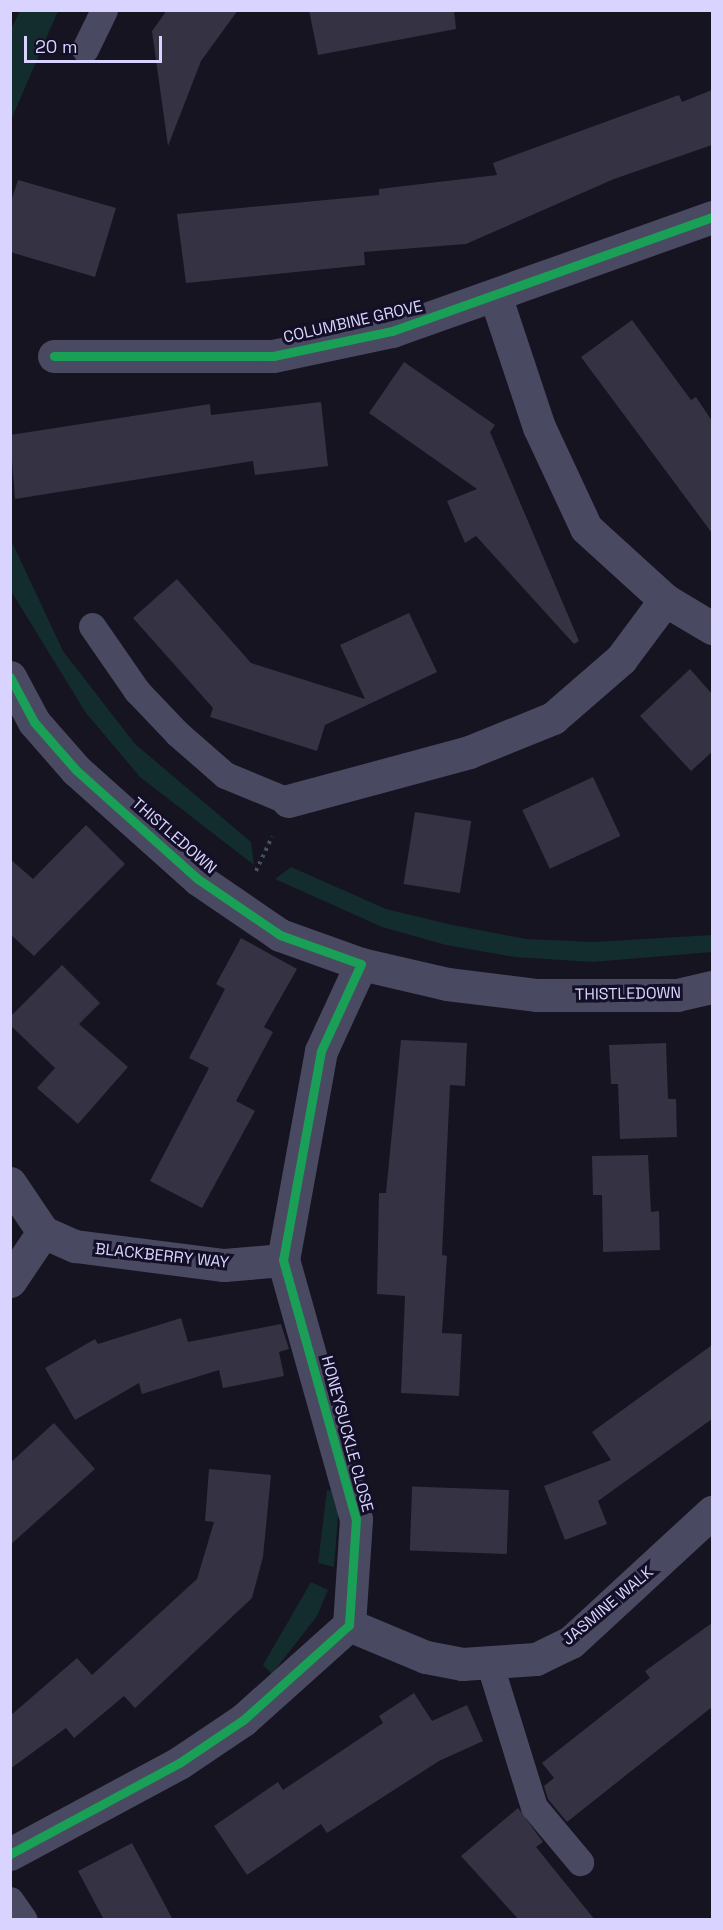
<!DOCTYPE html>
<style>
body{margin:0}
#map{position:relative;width:723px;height:1930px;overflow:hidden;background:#161421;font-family:"Space Grotesk",sans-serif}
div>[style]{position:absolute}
.green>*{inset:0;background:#132c2d}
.building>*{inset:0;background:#343243;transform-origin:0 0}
.path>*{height:4px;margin-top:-2px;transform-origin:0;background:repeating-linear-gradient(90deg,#44505f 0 3px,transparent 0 7.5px)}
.lane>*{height:27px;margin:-13.5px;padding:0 13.5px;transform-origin:13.5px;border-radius:13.5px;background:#4a4962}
.street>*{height:33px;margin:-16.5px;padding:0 16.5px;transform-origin:16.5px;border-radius:16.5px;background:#4a4962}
.cycleway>*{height:9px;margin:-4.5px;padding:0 4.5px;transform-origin:4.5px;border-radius:4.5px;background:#1a9f57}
span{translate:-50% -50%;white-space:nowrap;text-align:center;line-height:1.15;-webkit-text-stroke:6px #130f26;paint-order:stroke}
.street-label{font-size:16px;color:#d9d4ff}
.frame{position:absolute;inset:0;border:12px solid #d9d4ff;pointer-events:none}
.scale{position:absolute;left:24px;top:36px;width:138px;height:27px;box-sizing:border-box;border:3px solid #d9d4ff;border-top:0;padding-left:8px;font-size:18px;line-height:21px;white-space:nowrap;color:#d9d4ff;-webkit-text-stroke:4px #130f26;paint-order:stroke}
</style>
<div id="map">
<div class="green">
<i style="clip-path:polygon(20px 11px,58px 11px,11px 120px,11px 29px)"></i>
<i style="clip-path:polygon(10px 538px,63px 651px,135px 744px,251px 842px,254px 865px,140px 777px,86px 713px,11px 591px)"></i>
<i style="clip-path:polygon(291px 867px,386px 909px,448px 924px,526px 939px,593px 942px,712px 935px,712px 952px,592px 962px,515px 957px,446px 945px,382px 927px,275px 879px)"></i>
<i style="clip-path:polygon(327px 1490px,340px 1492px,334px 1567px,318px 1563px)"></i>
<i style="clip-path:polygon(311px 1582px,328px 1590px,317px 1616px,272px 1674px,263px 1665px)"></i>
</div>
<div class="building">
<i style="clip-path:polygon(167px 10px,238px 10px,201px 61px,168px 146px,152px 31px)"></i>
<i style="clip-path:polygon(309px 10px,454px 10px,456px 29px,318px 55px)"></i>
<i style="clip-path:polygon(712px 90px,712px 145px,614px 179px,466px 244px,364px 252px,365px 265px,186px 283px,177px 214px,379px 195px,379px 189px,497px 175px,493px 163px,679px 95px,682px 102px)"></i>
<i style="clip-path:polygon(18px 180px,116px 208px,95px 277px,10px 252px,10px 204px)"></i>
<i style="clip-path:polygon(632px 320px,691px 400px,696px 397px,712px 421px,712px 533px,581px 357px)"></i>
<i style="clip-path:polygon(404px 362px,495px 425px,490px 432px,579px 641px,574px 644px,476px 536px,465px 543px,447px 501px,477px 489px,369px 413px)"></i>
<i style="clip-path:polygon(321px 402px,328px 466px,255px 475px,253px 461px,15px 499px,10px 435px,210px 404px,211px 415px)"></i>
<i style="clip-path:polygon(177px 579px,251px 663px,365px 699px,340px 645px,409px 613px,437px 672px,325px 725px,317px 751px,210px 717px,213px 708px,133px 618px)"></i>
<i style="clip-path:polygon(690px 669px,712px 694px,712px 752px,691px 771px,640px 716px)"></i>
<i style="left:593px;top:777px;width:65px;height:78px;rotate:65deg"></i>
<i style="left:415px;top:812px;width:57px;height:73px;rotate:9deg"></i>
<i style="clip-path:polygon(86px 825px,125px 864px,34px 956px,10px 934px,10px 859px,33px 879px)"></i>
<i style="clip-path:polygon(241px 938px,297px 969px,264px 1027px,273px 1032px,236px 1101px,255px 1111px,202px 1208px,150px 1181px,209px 1068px,189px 1058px,225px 989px,216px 984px)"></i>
<i style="clip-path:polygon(62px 965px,100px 1003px,79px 1024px,128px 1067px,78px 1124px,37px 1088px,55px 1068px,10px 1025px,10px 1017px)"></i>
<i style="clip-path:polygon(401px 1040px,467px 1043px,465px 1086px,450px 1085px,442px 1255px,447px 1256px,442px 1333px,462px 1334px,459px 1396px,401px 1393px,405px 1296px,377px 1294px,379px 1193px,386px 1193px)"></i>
<i style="clip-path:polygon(666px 1043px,668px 1099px,676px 1099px,677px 1137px,620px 1139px,618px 1084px,611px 1084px,609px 1045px)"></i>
<i style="clip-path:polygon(648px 1155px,651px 1212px,659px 1211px,660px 1250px,603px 1252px,602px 1195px,593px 1195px,592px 1156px)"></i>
<i style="clip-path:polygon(181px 1318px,188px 1342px,281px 1324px,289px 1349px,279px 1352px,284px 1376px,223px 1388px,219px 1370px,142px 1394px,139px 1383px,75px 1420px,45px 1368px,95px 1339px,98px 1344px)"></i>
<i style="clip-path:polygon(712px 1345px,712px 1419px,598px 1501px,607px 1524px,565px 1540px,544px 1486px,611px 1460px,592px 1432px)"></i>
<i style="clip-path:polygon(54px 1423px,95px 1469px,10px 1545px,10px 1463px)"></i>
<i style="clip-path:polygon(209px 1469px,271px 1475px,263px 1557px,252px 1598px,135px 1708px,124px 1696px,74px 1738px,66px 1728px,10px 1769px,10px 1716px,77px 1658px,92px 1675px,197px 1579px,214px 1522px,205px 1521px)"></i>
<i style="left:509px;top:1490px;width:64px;height:97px;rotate:92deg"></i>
<i style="clip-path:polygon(712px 1623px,712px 1707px,567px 1822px,548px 1799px,544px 1786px,554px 1778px,542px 1763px,650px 1678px,645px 1671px)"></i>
<i style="clip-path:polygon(414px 1693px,432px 1721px,467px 1705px,483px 1741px,439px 1761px,327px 1833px,321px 1824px,247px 1875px,214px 1826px,278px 1782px,283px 1790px,383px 1723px,379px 1716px)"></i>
<i style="clip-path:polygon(518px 1808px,543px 1842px,536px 1847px,595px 1920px,519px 1920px,461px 1856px)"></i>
<i style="clip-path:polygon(132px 1843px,173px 1920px,104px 1920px,78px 1871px)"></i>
</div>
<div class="path">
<i style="left:256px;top:871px;width:38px;rotate:-65deg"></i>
</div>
<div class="lane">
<i style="left:85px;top:49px;width:43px;rotate:-64deg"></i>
<i style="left:92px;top:626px;width:79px;rotate:55.3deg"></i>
<i style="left:137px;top:691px;width:59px;rotate:46.4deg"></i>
<i style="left:178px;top:734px;width:62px;rotate:41.1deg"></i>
<i style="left:225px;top:775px;width:68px;rotate:22.4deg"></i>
<i style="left:490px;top:1665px;width:149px;rotate:72.8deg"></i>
<i style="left:534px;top:1807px;width:72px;rotate:50.1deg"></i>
<i style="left:10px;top:1900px;width:24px;rotate:55deg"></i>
</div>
<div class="street">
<i style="left:496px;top:298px;width:136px;rotate:71.6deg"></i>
<i style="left:539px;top:427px;width:111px;rotate:65deg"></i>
<i style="left:586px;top:528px;width:107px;rotate:42.3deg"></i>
<i style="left:665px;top:600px;width:55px;rotate:30.8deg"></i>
<i style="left:54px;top:356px;width:219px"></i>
<i style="left:273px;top:356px;width:122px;rotate:-11.9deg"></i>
<i style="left:392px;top:331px;width:340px;rotate:-19.6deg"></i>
<i style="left:10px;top:677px;width:51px;rotate:61.9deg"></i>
<i style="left:34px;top:722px;width:64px;rotate:48.8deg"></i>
<i style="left:76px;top:770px;width:164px;rotate:41.8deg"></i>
<i style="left:198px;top:879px;width:99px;rotate:34.3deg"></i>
<i style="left:280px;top:935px;width:86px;rotate:19.7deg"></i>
<i style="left:361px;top:964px;width:88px;rotate:13.1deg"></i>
<i style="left:447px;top:984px;width:91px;rotate:7deg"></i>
<i style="left:537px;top:995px;width:140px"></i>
<i style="left:677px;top:995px;width:36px;rotate:-13deg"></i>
<i style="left:288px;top:801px;width:188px;rotate:-15.1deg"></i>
<i style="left:469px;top:752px;width:91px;rotate:-22deg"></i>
<i style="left:553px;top:718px;width:90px;rotate:-40.9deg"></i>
<i style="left:621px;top:659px;width:74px;rotate:-53.3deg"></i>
<i style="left:10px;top:1183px;width:59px;rotate:56deg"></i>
<i style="left:43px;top:1232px;width:35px;rotate:24deg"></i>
<i style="left:75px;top:1246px;width:150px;rotate:7.3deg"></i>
<i style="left:224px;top:1265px;width:59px;rotate:-4.8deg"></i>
<i style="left:10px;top:1281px;width:59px;rotate:-56deg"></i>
<i style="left:349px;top:1625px;width:83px;rotate:22.6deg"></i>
<i style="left:426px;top:1657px;width:37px;rotate:11deg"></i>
<i style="left:462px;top:1664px;width:74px;rotate:-3.9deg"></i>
<i style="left:536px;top:1659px;width:39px;rotate:-26deg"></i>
<i style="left:571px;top:1642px;width:192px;rotate:-42.7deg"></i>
<i style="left:10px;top:1854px;width:192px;rotate:-28.3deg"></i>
<i style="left:179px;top:1763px;width:77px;rotate:-33.9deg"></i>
<i style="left:243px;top:1720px;width:142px;rotate:-41.9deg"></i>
<i style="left:349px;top:1625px;width:106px;rotate:-86.2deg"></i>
<i style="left:356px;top:1519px;width:269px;rotate:-105.7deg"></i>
<i style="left:283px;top:1260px;width:212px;rotate:-79.7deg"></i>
<i style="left:321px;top:1051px;width:96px;rotate:-65.3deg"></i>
</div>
<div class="cycleway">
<i style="left:54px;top:356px;width:219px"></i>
<i style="left:273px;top:356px;width:122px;rotate:-11.9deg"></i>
<i style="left:392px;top:331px;width:340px;rotate:-19.6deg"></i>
<i style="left:10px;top:677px;width:51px;rotate:61.9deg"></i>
<i style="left:34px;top:722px;width:64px;rotate:48.8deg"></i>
<i style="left:76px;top:770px;width:164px;rotate:41.8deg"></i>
<i style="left:198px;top:879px;width:99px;rotate:34.3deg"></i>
<i style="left:280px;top:935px;width:86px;rotate:19.7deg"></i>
<i style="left:361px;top:964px;width:96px;rotate:114.7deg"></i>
<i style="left:321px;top:1051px;width:212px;rotate:100.3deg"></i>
<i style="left:283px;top:1260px;width:269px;rotate:74.3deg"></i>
<i style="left:356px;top:1519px;width:106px;rotate:93.8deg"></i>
<i style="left:349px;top:1625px;width:142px;rotate:138.1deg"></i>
<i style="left:243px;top:1720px;width:77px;rotate:146.1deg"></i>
<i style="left:179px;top:1763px;width:192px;rotate:151.7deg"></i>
</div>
<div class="street-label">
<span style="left:353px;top:322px;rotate:-13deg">COLUMBINE GROVE</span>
<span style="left:174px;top:836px;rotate:41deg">THISTLEDOWN</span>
<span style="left:628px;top:994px;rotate:-1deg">THISTLEDOWN</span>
<span style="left:162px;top:1256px;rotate:6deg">BLACKBERRY WAY</span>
<span style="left:347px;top:1434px;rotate:75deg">HONEYSUCKLE CLOSE</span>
<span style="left:608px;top:1606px;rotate:-40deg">JASMINE WALK</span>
</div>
<div class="frame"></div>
<div class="scale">20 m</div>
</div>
